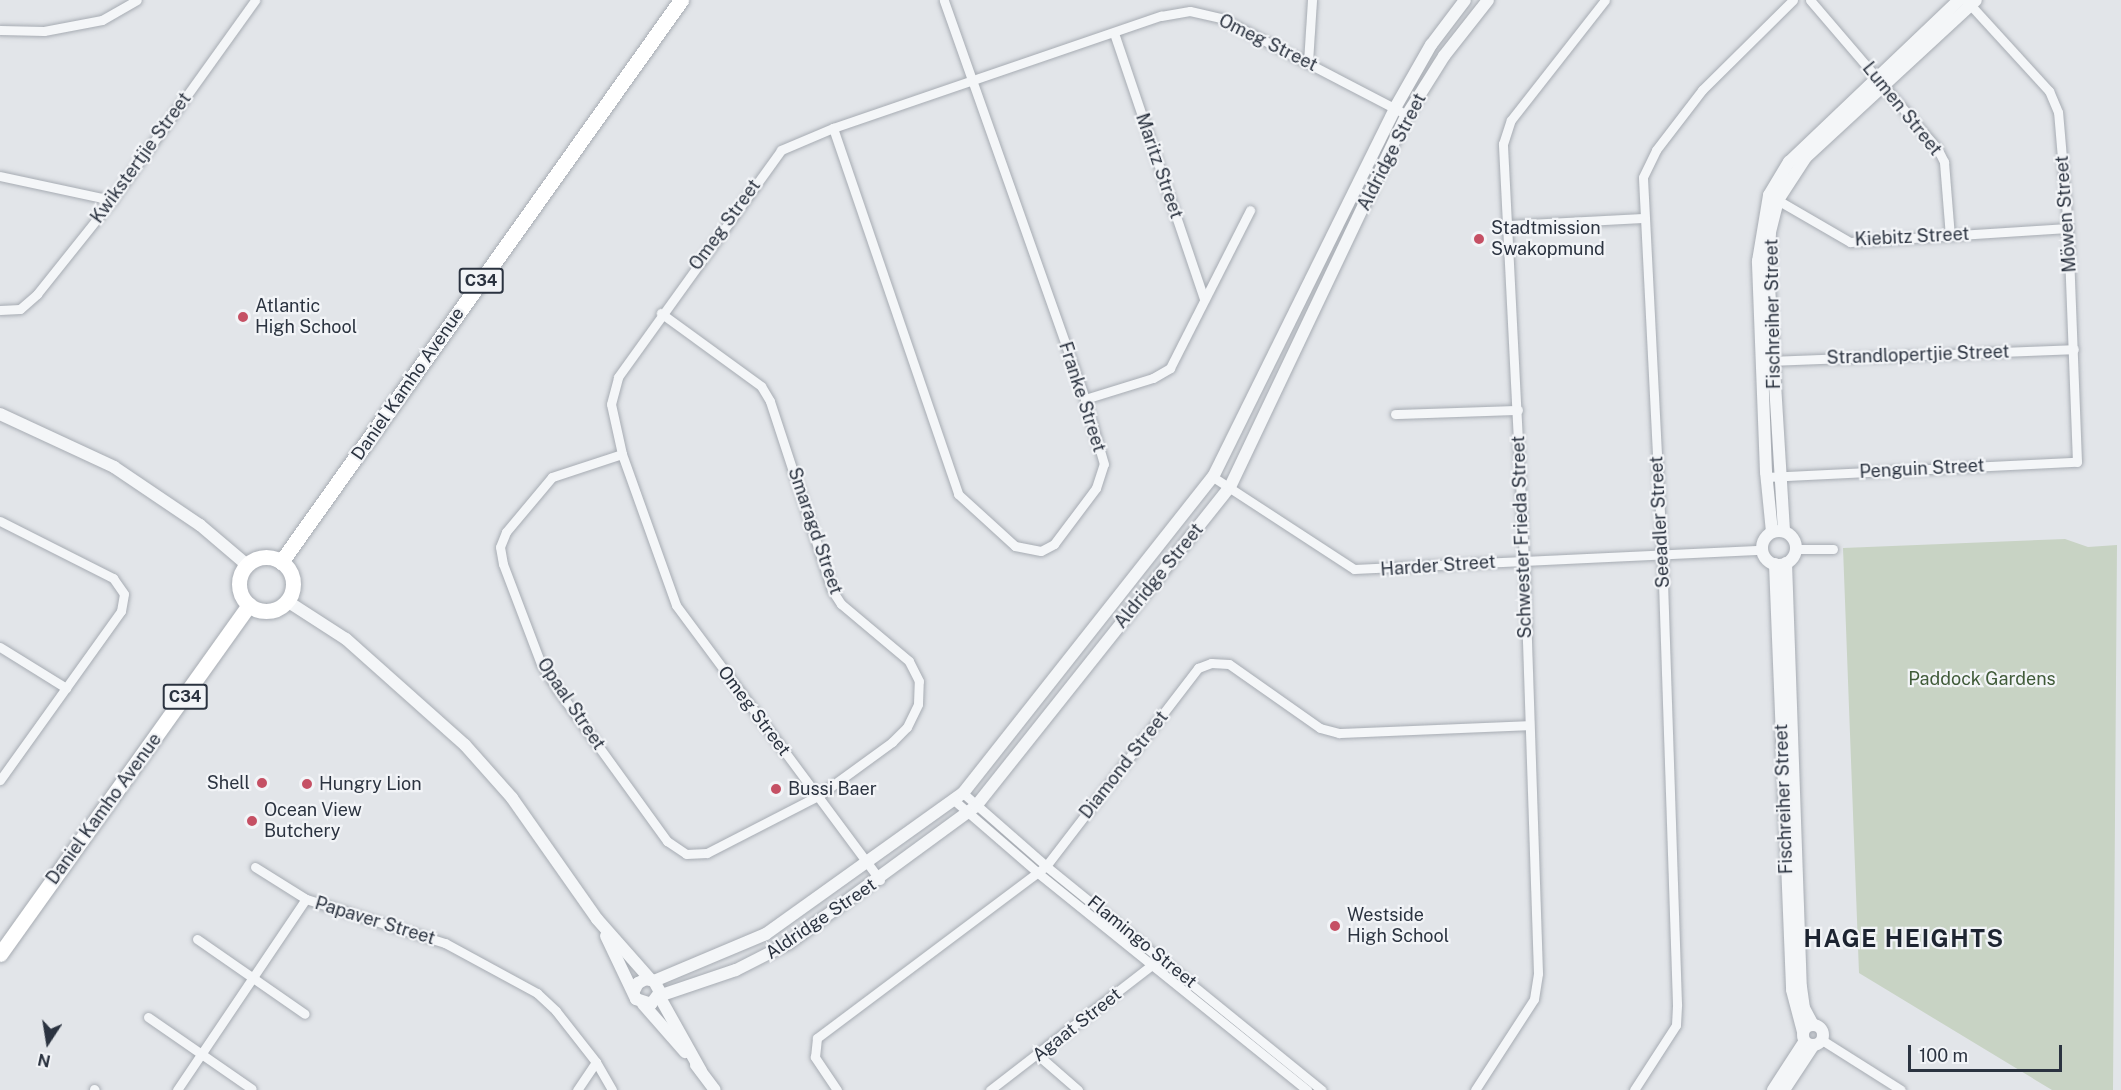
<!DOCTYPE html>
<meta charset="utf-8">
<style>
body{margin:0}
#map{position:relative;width:2121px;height:1090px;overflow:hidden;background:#e2e5e9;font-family:"Public Sans",sans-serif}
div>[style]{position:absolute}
.green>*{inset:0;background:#c8d3c4}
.roads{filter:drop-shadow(0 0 2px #a7acb3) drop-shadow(0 0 2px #a7acb3)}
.minor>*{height:9px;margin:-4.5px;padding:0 4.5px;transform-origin:4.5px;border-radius:4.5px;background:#f4f6f8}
.tertiary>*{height:12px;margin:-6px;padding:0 6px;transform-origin:6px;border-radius:6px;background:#f4f6f8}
.tertiary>.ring{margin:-6px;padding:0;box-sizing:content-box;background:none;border:12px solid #f4f6f8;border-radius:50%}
.primary>*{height:15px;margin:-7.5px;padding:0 7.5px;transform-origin:7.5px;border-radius:7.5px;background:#fff}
.primary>.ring{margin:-7.5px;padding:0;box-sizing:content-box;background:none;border:15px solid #fff;border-radius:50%}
.dots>*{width:16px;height:16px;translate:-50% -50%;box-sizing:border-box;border:3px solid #f2f4f7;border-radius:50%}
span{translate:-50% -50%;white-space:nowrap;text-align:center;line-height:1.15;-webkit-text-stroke:4.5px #f2f4f7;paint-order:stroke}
.shield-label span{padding:2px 4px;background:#f2f4f7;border:2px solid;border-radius:4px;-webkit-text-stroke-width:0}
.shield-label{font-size:16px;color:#2b3340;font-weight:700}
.street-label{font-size:18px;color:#2b3340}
.poi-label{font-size:18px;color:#2b3340}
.left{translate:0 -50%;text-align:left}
.right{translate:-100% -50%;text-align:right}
.park-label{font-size:18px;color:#405b39}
.district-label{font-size:24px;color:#1d2431;font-weight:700;letter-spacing:1.5px}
.north{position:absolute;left:18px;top:1012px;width:60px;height:60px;-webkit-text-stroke:4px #f2f4f7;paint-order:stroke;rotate:192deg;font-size:16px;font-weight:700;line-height:24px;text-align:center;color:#2b3340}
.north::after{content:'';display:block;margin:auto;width:21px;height:27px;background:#2b3340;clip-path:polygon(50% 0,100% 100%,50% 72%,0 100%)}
.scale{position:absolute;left:1908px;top:1045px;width:154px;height:27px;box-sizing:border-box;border:3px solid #2b3340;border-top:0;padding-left:8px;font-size:18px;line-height:21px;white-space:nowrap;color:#2b3340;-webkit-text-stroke:4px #f2f4f7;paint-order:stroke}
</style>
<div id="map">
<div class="green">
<i style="clip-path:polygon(2065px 539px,2088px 547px,2117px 545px,2113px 1090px,2052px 1090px,1859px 973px,1843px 548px)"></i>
</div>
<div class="roads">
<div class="minor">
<i style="left:1810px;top:0;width:195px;rotate:49.4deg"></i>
<i style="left:1937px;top:148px;width:16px;rotate:63deg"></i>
<i style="left:1944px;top:162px;width:74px;rotate:85.4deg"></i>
<i style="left:0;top:30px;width:44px;rotate:1.3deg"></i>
<i style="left:44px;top:31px;width:59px;rotate:-10.7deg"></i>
<i style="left:102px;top:20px;width:40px;rotate:-29.7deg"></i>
<i style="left:1114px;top:33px;width:281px;rotate:71.3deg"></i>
<i style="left:1308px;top:62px;width:62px;rotate:-86.3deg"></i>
<i style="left:833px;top:128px;width:387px;rotate:71.1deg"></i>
<i style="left:958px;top:494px;width:77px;rotate:42.4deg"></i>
<i style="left:1015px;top:546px;width:26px;rotate:11deg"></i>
<i style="left:1041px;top:551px;width:15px;rotate:-28deg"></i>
<i style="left:1054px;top:544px;width:70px;rotate:-53.1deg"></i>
<i style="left:1096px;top:488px;width:25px;rotate:-72deg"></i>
<i style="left:1104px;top:464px;width:68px;rotate:-106.3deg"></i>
<i style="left:1085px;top:399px;width:423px;rotate:-109.5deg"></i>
<i style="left:0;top:176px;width:115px;rotate:12.1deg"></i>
<i style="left:1774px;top:198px;width:88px;rotate:30.1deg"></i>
<i style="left:1850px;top:242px;width:218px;rotate:-3.7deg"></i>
<i style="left:1509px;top:225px;width:134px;rotate:-3deg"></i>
<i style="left:0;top:310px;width:20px;rotate:-3deg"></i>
<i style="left:20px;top:309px;width:23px;rotate:-41deg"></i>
<i style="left:37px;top:294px;width:120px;rotate:-51.4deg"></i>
<i style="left:112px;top:200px;width:246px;rotate:-54.4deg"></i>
<i style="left:1767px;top:361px;width:307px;rotate:-2.2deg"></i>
<i style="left:1085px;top:399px;width:71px;rotate:-17.2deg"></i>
<i style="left:1153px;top:378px;width:20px;rotate:-30deg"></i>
<i style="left:1170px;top:368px;width:177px;rotate:-63.1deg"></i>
<i style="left:1395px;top:414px;width:123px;rotate:-1.9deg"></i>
<i style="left:622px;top:454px;width:74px;rotate:161.8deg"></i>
<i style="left:552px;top:477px;width:72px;rotate:129.9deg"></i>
<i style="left:506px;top:532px;width:16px;rotate:112deg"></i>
<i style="left:500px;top:547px;width:17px;rotate:80deg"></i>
<i style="left:503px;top:564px;width:107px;rotate:69.2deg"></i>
<i style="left:541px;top:664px;width:30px;rotate:57deg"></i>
<i style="left:557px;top:689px;width:188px;rotate:54.1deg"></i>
<i style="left:667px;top:841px;width:23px;rotate:34deg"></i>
<i style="left:686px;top:854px;width:21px;rotate:-3deg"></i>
<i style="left:707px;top:853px;width:125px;rotate:-27.2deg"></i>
<i style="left:818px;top:796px;width:92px;rotate:-36.1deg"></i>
<i style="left:892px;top:742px;width:21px;rotate:-45deg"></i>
<i style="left:907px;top:727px;width:25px;rotate:-64deg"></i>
<i style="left:918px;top:704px;width:23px;rotate:-88deg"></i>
<i style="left:919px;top:681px;width:22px;rotate:-117deg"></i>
<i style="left:909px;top:661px;width:89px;rotate:-140deg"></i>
<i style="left:841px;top:604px;width:17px;rotate:-123deg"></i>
<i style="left:832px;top:590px;width:199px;rotate:-108.2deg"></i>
<i style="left:770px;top:401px;width:17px;rotate:-121deg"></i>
<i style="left:761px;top:386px;width:124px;rotate:-143.9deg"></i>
<i style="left:1213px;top:477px;width:168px;rotate:33.1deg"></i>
<i style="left:1354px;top:569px;width:408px;rotate:-2.7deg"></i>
<i style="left:1766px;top:477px;width:311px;rotate:-2.8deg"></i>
<i style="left:2077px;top:462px;width:234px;rotate:-92.2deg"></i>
<i style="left:2068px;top:228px;width:116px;rotate:-94.9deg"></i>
<i style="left:2058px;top:112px;width:23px;rotate:-113deg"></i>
<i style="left:2049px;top:91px;width:123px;rotate:-132.4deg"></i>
<i style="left:0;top:521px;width:127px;rotate:26.8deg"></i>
<i style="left:113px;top:578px;width:19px;rotate:55deg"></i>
<i style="left:124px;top:594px;width:17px;rotate:100deg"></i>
<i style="left:121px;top:611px;width:208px;rotate:125.6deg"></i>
<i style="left:1796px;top:549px;width:37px"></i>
<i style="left:0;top:647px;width:78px;rotate:31.8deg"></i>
<i style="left:963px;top:793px;width:111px;rotate:41.3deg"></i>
<i style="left:1046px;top:866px;width:355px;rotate:39.1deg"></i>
<i style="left:955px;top:801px;width:110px;rotate:40.9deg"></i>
<i style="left:1038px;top:873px;width:346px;rotate:38.9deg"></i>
<i style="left:255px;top:867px;width:60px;rotate:32.1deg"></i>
<i style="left:880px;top:880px;width:342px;rotate:-126.6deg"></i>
<i style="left:676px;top:605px;width:160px;rotate:-109.7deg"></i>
<i style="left:622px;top:454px;width:51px;rotate:-102.4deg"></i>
<i style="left:611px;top:404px;width:28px;rotate:-75deg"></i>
<i style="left:618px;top:377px;width:279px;rotate:-54.3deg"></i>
<i style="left:781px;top:150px;width:56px;rotate:-22.9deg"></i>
<i style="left:833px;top:128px;width:347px;rotate:-18.9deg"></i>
<i style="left:1161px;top:16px;width:29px;rotate:-10deg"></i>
<i style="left:1190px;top:11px;width:32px;rotate:13deg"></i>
<i style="left:1221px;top:18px;width:202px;rotate:27.5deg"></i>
<i style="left:197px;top:939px;width:131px;rotate:34.8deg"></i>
<i style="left:148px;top:1017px;width:126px;rotate:34.7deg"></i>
<i style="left:1822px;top:1040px;width:93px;rotate:32.3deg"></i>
<i style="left:1039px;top:1056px;width:52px;rotate:41.1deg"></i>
<i style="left:596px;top:1062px;width:32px;rotate:60deg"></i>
<i style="left:94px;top:1089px;width:1px;rotate:45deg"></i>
<i style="left:177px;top:1090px;width:230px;rotate:-56deg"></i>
<i style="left:306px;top:899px;width:146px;rotate:17.6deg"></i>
<i style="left:445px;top:943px;width:105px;rotate:28.5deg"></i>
<i style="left:537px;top:993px;width:26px;rotate:43deg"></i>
<i style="left:556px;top:1011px;width:65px;rotate:51.9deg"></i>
<i style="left:596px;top:1062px;width:34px;rotate:124deg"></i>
<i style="left:837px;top:1090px;width:40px;rotate:-124deg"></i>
<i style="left:815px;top:1057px;width:19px;rotate:-84deg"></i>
<i style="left:817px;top:1038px;width:286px;rotate:-36.9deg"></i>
<i style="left:1046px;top:866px;width:250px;rotate:-52.5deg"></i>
<i style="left:1198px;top:668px;width:14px;rotate:-21deg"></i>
<i style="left:1211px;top:663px;width:18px;rotate:3deg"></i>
<i style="left:1229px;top:664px;width:111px;rotate:35.1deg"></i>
<i style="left:1320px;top:728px;width:20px;rotate:15deg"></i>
<i style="left:1339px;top:733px;width:189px;rotate:-2.4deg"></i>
<i style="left:990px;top:1090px;width:212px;rotate:-37.7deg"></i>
<i style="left:1475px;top:1090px;width:108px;rotate:-57deg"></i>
<i style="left:1534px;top:999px;width:26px;rotate:-81deg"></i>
<i style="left:1538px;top:973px;width:413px;rotate:-91.9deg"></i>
<i style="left:1524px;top:560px;width:417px;rotate:-92.9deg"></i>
<i style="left:1503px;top:144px;width:25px;rotate:-72deg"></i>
<i style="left:1511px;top:120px;width:152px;rotate:-51.9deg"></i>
<i style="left:1634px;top:1090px;width:77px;rotate:-57.1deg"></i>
<i style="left:1676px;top:1025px;width:21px;rotate:-87deg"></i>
<i style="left:1677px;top:1004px;width:451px;rotate:-91.9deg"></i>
<i style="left:1662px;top:553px;width:376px;rotate:-92.9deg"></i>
<i style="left:1643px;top:177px;width:30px;rotate:-64deg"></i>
<i style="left:1656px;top:150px;width:76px;rotate:-52.5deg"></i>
<i style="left:1702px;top:90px;width:128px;rotate:-44.7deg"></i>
</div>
<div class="tertiary">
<i style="left:0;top:414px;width:126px;rotate:24.9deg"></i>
<i style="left:114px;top:467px;width:104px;rotate:34deg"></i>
<i style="left:200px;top:525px;width:62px;rotate:40.4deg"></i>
<i style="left:1784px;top:531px;width:260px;rotate:-93.5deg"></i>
<i style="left:1768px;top:271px;width:39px;rotate:-87deg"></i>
<i style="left:1770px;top:232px;width:33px;rotate:-76deg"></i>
<i style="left:1778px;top:200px;width:51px;rotate:-56.9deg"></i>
<i style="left:1806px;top:157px;width:231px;rotate:-42.7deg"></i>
<i class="ring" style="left:1762px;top:531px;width:22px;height:22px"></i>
<i style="left:1772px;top:532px;width:60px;rotate:-95.7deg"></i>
<i style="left:1766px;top:472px;width:211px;rotate:-92.2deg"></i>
<i style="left:1758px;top:261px;width:67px;rotate:-80.5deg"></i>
<i style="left:1769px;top:195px;width:39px;rotate:-59deg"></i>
<i style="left:1789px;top:162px;width:235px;rotate:-43.6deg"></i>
<i style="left:1786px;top:563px;width:424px;rotate:88deg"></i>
<i style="left:1801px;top:987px;width:21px;rotate:82deg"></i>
<i style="left:1804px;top:1008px;width:19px;rotate:62deg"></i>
<i style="left:1775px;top:564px;width:426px;rotate:87.7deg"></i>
<i style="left:1792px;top:990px;width:43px;rotate:75.3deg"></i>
<i style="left:287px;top:601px;width:70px;rotate:32.8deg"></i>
<i style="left:346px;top:639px;width:159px;rotate:41.7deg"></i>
<i style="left:465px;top:745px;width:71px;rotate:48.4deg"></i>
<i style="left:512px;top:798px;width:148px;rotate:54.9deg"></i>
<i style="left:597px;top:919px;width:80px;rotate:48.5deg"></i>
<i style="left:606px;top:936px;width:70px;rotate:64.5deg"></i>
<i style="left:636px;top:999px;width:16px;rotate:18deg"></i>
<i style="left:651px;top:1004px;width:15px;rotate:-53deg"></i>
<i style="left:660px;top:992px;width:13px;rotate:-119deg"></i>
<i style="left:654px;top:981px;width:8px;rotate:-166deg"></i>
<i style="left:646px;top:979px;width:9px;rotate:153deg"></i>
<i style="left:638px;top:983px;width:9px;rotate:117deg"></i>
<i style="left:654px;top:981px;width:121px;rotate:-22.8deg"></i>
<i style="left:766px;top:934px;width:242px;rotate:-35.6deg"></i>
<i style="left:963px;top:793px;width:403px;rotate:-51.7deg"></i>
<i style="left:1213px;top:477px;width:411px;rotate:-63.7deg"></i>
<i style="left:1395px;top:108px;width:73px;rotate:-60.3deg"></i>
<i style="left:1431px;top:45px;width:56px;rotate:-52.9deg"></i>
<i style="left:643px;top:1004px;width:64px;rotate:48.8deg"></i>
<i class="ring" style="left:1803px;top:1025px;width:8px;height:8px"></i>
<i style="left:696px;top:1065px;width:31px;rotate:53deg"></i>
<i style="left:701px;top:1071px;width:86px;rotate:-119.2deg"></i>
<i style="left:659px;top:996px;width:81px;rotate:-18.7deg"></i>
<i style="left:736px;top:970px;width:59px;rotate:-27deg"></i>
<i style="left:789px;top:943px;width:232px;rotate:-36.2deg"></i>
<i style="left:976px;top:806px;width:408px;rotate:-51.5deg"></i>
<i style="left:1230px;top:487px;width:412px;rotate:-64.6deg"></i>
<i style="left:1407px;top:115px;width:70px;rotate:-57.9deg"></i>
<i style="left:1444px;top:56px;width:71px;rotate:-51.8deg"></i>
<i style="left:1773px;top:1090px;width:57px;rotate:-57.1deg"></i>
<i style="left:1784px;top:1090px;width:53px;rotate:-56.6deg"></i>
</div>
<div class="primary">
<i class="ring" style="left:239px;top:557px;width:39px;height:39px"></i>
<i style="left:281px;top:562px;width:690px;rotate:-54.56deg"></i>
<i style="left:0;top:954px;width:429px;rotate:-54.5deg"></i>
</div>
</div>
<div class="dots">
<i style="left:1479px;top:239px;background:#c55064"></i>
<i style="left:243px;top:317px;background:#c55064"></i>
<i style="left:262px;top:783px;background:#c55064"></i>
<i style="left:307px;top:784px;background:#c55064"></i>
<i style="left:776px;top:789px;background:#c55064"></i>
<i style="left:252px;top:821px;background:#c55064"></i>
<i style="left:1335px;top:926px;background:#c55064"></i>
</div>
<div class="shield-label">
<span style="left:481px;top:281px">C34</span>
<span style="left:185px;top:697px">C34</span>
</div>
<div class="street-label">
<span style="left:1268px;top:43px;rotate:26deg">Omeg Street</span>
<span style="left:1902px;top:109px;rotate:51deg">Lumen Street</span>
<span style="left:1392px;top:152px;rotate:-63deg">Aldridge Street</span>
<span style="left:141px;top:158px;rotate:-54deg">Kwikstertjie Street</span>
<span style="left:1159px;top:166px;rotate:71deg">Maritz Street</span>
<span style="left:2066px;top:214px;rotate:-94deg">Möwen Street</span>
<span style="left:725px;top:225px;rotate:-54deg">Omeg Street</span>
<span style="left:1912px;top:237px;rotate:-3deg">Kiebitz Street</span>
<span style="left:1773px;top:314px;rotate:-91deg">Fischreiher Street</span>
<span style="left:1918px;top:355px;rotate:-2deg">Strandlopertjie Street</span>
<span style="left:408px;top:384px;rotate:-55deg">Daniel Kamho Avenue</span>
<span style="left:1082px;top:397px;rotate:72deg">Franke Street</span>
<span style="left:1922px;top:469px;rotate:-3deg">Penguin Street</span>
<span style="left:1660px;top:522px;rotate:-93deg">Seeadler Street</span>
<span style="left:815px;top:531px;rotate:71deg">Smaragd Street</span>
<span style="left:1522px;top:537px;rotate:-92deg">Schwester Frieda Street</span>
<span style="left:1438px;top:566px;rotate:-4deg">Harder Street</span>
<span style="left:1159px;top:576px;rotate:-51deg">Aldridge Street</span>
<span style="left:571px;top:704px;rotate:56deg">Opaal Street</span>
<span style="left:754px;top:711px;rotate:53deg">Omeg Street</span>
<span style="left:1124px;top:765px;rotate:-52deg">Diamond Street</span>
<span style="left:1784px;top:799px;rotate:-92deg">Fischreiher Street</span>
<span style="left:104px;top:809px;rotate:-54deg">Daniel Kamho Avenue</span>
<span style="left:821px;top:919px;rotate:-34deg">Aldridge Street</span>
<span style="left:375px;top:921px;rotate:17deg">Papaver Street</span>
<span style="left:1142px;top:942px;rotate:39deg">Flamingo Street</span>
<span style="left:1077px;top:1025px;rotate:-38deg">Agaat Street</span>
</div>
<div class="poi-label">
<span class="left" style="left:1491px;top:239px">Stadtmission<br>Swakopmund</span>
<span class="left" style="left:255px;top:317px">Atlantic<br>High School</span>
<span class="right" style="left:250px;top:783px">Shell</span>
<span class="left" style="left:319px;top:784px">Hungry Lion</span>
<span class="left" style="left:788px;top:789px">Bussi Baer</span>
<span class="left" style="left:264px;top:821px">Ocean View<br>Butchery</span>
<span class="left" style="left:1347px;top:926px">Westside<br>High School</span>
</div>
<div class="park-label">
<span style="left:1982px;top:679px">Paddock Gardens</span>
</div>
<div class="district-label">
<span style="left:1904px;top:939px">HAGE HEIGHTS</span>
</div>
<div class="north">N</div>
<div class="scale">100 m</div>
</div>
